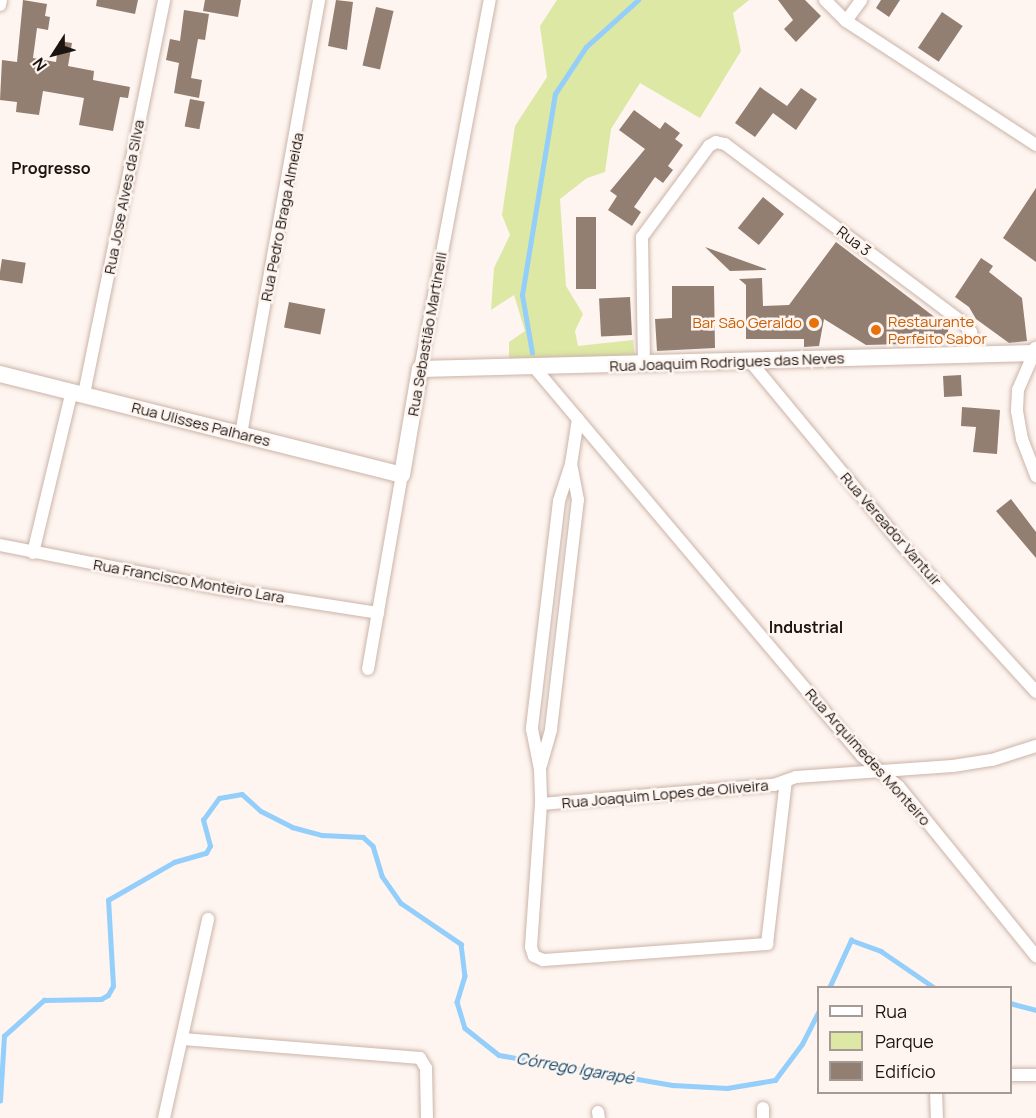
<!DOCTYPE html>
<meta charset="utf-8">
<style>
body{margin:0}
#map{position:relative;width:1036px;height:1118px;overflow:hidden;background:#fef5f0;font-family:Manrope,sans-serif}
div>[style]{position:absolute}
.green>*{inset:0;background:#dde8a4}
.stream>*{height:4.5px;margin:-2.25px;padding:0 2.25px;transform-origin:2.25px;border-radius:2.25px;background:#94cefb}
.building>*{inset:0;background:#937e72;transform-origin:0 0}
.roads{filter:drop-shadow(0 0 2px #cbb4a8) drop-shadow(0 0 2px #cbb4a8)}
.minor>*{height:12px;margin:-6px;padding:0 6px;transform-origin:6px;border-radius:6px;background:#fff}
.tertiary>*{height:16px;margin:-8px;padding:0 8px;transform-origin:8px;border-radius:8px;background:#fff}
.dots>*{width:16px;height:16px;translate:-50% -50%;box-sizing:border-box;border:3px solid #fef5f0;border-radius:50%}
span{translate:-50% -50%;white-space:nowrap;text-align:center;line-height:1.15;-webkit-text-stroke:5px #fef5f0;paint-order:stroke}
.street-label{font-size:15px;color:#1c1410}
.food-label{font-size:15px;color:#c56008}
.left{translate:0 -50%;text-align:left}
.right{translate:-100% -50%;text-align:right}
.neighbourhood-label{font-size:16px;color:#1c1410;font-weight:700}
.water-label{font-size:16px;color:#0e486c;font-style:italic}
.legend{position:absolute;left:817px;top:986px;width:195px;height:108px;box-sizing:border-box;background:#fef5f0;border:2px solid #a49b96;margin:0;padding:8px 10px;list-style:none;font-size:18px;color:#1c1410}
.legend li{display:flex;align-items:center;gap:12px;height:30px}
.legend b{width:30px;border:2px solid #a49b96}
.north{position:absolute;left:24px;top:24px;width:60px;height:60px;-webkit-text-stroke:4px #fef5f0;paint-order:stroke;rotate:234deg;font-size:16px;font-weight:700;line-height:24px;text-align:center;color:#1c1410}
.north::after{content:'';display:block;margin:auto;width:21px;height:27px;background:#1c1410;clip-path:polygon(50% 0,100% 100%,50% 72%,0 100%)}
</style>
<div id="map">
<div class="green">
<i style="clip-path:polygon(557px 0,749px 0,733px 13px,741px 51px,700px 118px,640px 83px,611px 129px,605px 172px,587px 178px,560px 199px,566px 286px,583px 314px,575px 331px,578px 346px,633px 340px,635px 359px,509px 363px,509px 342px,525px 331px,514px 295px,491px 310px,494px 268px,510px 235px,502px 215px,515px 126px,547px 77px,540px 26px)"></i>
</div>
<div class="stream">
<i style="left:532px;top:353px;width:59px;rotate:-99.8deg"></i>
<i style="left:522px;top:295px;width:204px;rotate:-80.7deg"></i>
<i style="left:555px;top:94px;width:56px;rotate:-56.6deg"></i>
<i style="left:586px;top:47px;width:70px;rotate:-42.1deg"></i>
<i style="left:829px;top:988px;width:53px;rotate:-65.4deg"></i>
<i style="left:851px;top:940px;width:32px;rotate:20deg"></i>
<i style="left:881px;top:951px;width:65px;rotate:34.4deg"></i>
<i style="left:1010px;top:1003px;width:27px;rotate:15deg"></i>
<i style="left:0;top:1101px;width:65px;rotate:-86.5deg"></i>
<i style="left:4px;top:1036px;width:54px;rotate:-42deg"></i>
<i style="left:44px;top:1000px;width:57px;rotate:-1deg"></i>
<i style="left:101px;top:999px;width:8px;rotate:-30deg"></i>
<i style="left:108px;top:995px;width:10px;rotate:-61deg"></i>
<i style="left:113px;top:986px;width:86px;rotate:-93.3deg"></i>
<i style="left:108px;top:900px;width:76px;rotate:-29.9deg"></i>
<i style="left:174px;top:862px;width:33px;rotate:-16deg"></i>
<i style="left:206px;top:853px;width:8px;rotate:-60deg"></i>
<i style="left:210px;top:846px;width:27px;rotate:-105deg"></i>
<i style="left:203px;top:820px;width:27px;rotate:-54deg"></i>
<i style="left:219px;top:798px;width:23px;rotate:-10deg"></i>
<i style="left:242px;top:794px;width:25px;rotate:42deg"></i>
<i style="left:261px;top:811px;width:35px;rotate:27deg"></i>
<i style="left:292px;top:827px;width:31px;rotate:15deg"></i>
<i style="left:322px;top:835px;width:41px;rotate:2.8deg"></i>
<i style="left:363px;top:837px;width:13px;rotate:42deg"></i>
<i style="left:373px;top:846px;width:31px;rotate:73deg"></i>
<i style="left:382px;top:876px;width:33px;rotate:55deg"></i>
<i style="left:401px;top:903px;width:73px;rotate:34.3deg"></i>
<i style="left:461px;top:944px;width:32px;rotate:83deg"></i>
<i style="left:465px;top:976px;width:27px;rotate:107deg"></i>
<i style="left:457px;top:1002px;width:27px;rotate:73deg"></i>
<i style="left:465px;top:1028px;width:43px;rotate:38.5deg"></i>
<i style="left:499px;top:1055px;width:177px;rotate:9.8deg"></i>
<i style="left:673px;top:1085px;width:54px;rotate:3.2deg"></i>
<i style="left:727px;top:1088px;width:49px;rotate:-9.5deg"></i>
<i style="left:775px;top:1080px;width:45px;rotate:-53.1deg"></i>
<i style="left:802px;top:1044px;width:36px;rotate:-63deg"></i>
</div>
<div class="building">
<i style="clip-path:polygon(23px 0,47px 4px,45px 16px,50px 17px,48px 30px,37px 28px,33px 58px,56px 62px,59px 41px,72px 43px,68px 66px,94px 71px,93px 80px,130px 87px,128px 98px,120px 97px,113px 131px,79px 125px,84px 98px,43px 91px,39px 115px,16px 112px,17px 102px,0 100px,2px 60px,17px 62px)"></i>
<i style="clip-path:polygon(97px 0,138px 0,135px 14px,96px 6px)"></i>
<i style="clip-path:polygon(205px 0,241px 0,238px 17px,203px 11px)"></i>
<i style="clip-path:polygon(336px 0,353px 2px,347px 50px,328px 46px)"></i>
<i style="clip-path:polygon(778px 0,805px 0,821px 16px,796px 42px,784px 29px,793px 20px)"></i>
<i style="clip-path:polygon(881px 0,900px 0,889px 17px,876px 8px)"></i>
<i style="left:376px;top:7px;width:18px;height:60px;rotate:13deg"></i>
<i style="clip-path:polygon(184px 10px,209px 14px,205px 40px,198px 39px,191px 78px,202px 80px,199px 98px,174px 93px,179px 63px,166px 60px,170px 39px,180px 41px)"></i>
<i style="left:942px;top:12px;width:25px;height:43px;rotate:34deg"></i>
<i style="clip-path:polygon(760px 87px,787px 106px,801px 88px,817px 99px,796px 130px,773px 113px,755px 137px,735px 123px)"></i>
<i style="left:190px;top:99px;width:15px;height:28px;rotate:11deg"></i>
<i style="clip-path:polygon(634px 110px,660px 129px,665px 122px,680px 133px,675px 139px,683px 145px,668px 166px,673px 170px,663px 183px,655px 177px,634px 207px,641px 212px,632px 226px,608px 210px,617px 196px,610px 191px,645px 149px,619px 130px)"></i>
<i style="clip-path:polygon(1036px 188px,1036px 262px,1003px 238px)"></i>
<i style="left:763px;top:197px;width:27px;height:40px;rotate:39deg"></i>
<i style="left:576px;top:217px;width:20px;height:72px"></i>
<i style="clip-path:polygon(836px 242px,949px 328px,944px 343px,866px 345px,824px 319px,819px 346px,804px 347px,804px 339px,746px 339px,746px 285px,739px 279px,762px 278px,763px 306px,789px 305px)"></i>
<i style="clip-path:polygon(705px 247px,766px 269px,766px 270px,730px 271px)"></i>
<i style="clip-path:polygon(981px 258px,993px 266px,989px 272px,1022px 298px,1027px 341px,1009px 343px,976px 319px,969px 307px,955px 297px)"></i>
<i style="left:2px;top:259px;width:24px;height:21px;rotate:9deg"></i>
<i style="clip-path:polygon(672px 286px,714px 286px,715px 348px,657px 351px,655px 319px,672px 318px)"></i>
<i style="left:630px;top:297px;width:38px;height:31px;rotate:87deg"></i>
<i style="left:289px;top:302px;width:37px;height:26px;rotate:11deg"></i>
<i style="left:961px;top:375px;width:21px;height:18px;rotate:87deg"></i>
<i style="clip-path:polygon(962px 407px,1000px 410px,997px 454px,973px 452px,976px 427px,961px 426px)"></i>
<i style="clip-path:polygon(1011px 499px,1036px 532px,1036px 558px,996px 511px)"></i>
</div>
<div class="roads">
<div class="minor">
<i style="left:825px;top:0;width:30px;rotate:45deg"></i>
<i style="left:846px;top:21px;width:227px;rotate:33.1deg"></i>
<i style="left:0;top:5px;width:5px;rotate:-79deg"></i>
<i style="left:846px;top:21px;width:26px;rotate:-54deg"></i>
<i style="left:1034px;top:353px;width:40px;rotate:113.4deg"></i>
<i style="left:1018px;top:390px;width:21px;rotate:93deg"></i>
<i style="left:1017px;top:411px;width:28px;rotate:80deg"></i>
<i style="left:1022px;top:439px;width:40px;rotate:69deg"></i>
<i style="left:750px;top:361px;width:239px;rotate:50.4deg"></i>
<i style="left:902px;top:545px;width:199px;rotate:47.6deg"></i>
<i style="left:644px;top:365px;width:128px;rotate:-90.9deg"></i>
<i style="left:642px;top:237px;width:113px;rotate:-53.6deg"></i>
<i style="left:709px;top:146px;width:8px;rotate:-30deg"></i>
<i style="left:716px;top:142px;width:9px;rotate:13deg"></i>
<i style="left:725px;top:144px;width:298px;rotate:36.9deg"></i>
<i style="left:963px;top:323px;width:12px;rotate:48deg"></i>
<i style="left:971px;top:332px;width:23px;rotate:75deg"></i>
<i style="left:534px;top:367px;width:509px;rotate:49.86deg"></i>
<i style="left:862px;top:756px;width:48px;rotate:40deg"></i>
<i style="left:899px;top:787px;width:218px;rotate:51deg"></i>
<i style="left:420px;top:369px;width:376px;rotate:-79.3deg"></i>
<i style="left:84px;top:394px;width:402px;rotate:-78.5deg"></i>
<i style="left:578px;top:419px;width:46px;rotate:98.8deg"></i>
<i style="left:571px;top:464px;width:39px;rotate:108deg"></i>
<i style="left:559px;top:501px;width:230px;rotate:96.8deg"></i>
<i style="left:532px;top:729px;width:41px;rotate:78.7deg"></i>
<i style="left:540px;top:769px;width:35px;rotate:88deg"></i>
<i style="left:541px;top:804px;width:143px;rotate:94deg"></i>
<i style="left:531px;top:947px;width:9px;rotate:72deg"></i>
<i style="left:534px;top:956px;width:10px;rotate:24deg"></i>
<i style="left:543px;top:960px;width:225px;rotate:-4.1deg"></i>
<i style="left:767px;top:944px;width:164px;rotate:-83.4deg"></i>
<i style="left:241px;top:434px;width:441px;rotate:-79.8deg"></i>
<i style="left:0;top:545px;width:229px;rotate:11.1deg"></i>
<i style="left:225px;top:589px;width:155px;rotate:8.9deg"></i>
<i style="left:33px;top:553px;width:167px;rotate:-76.5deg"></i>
<i style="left:368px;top:669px;width:197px;rotate:-80.1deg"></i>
<i style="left:541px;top:765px;width:37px;rotate:-74deg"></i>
<i style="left:551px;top:729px;width:231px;rotate:-83.3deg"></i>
<i style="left:578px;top:500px;width:37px;rotate:-101deg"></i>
<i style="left:541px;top:804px;width:234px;rotate:-4.7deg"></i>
<i style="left:774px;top:785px;width:23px;rotate:-20deg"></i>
<i style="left:796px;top:777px;width:157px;rotate:-4deg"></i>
<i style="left:953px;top:766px;width:39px;rotate:-9deg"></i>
<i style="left:992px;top:760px;width:46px;rotate:-17.7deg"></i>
<i style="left:183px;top:1039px;width:238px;rotate:4.6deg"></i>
<i style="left:420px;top:1058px;width:12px;rotate:59deg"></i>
<i style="left:426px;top:1068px;width:50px;rotate:88.9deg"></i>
<i style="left:1010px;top:1075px;width:26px"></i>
<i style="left:936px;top:1092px;width:26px;rotate:88deg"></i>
<i style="left:763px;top:1108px;width:10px;rotate:90deg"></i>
<i style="left:598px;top:1112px;width:6px;rotate:81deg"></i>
<i style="left:164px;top:1118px;width:204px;rotate:-77.5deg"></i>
</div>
<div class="tertiary">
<i style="left:0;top:374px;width:414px;rotate:14.1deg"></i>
<i style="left:402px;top:475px;width:108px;rotate:-80.4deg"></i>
<i style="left:420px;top:369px;width:614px;rotate:-1.49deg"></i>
<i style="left:1034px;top:353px;width:4px;rotate:-56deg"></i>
</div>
</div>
<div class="dots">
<i style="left:814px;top:323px;background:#e8710a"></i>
<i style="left:876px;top:330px;background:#e8710a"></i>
</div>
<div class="street-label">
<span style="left:124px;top:197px;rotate:-79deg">Rua Jose Alves da Silva</span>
<span style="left:282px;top:217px;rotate:-79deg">Rua Pedro Braga Almeida</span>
<span style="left:854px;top:241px;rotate:37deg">Rua 3</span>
<span style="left:427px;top:334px;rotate:-80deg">Rua Sebastião Martinelli</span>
<span style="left:727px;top:362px;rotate:-2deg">Rua Joaquim Rodrigues das Neves</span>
<span style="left:201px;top:424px;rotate:14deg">Rua Ulisses Palhares</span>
<span style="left:891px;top:529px;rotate:49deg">Rua Vereador Vantuir</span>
<span style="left:189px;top:581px;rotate:10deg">Rua Francisco Monteiro Lara</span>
<span style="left:868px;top:757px;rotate:48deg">Rua Arquimedes Monteiro</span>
<span style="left:665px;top:794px;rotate:-5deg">Rua Joaquim Lopes de Oliveira</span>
</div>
<div class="food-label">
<span class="left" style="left:888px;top:330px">Restaurante<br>Perfeito Sabor</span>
<span class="right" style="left:802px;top:323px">Bar São Geraldo</span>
</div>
<div class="neighbourhood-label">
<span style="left:51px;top:168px">Progresso</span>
<span style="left:806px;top:627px">Industrial</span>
</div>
<div class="water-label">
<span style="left:575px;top:1068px;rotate:10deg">Córrego Igarapé</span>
</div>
<ul class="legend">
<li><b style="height:8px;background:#fff"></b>Rua</li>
<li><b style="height:16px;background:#dde8a4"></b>Parque</li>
<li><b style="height:16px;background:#937e72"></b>Edifício</li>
</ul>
<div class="north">N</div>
</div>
